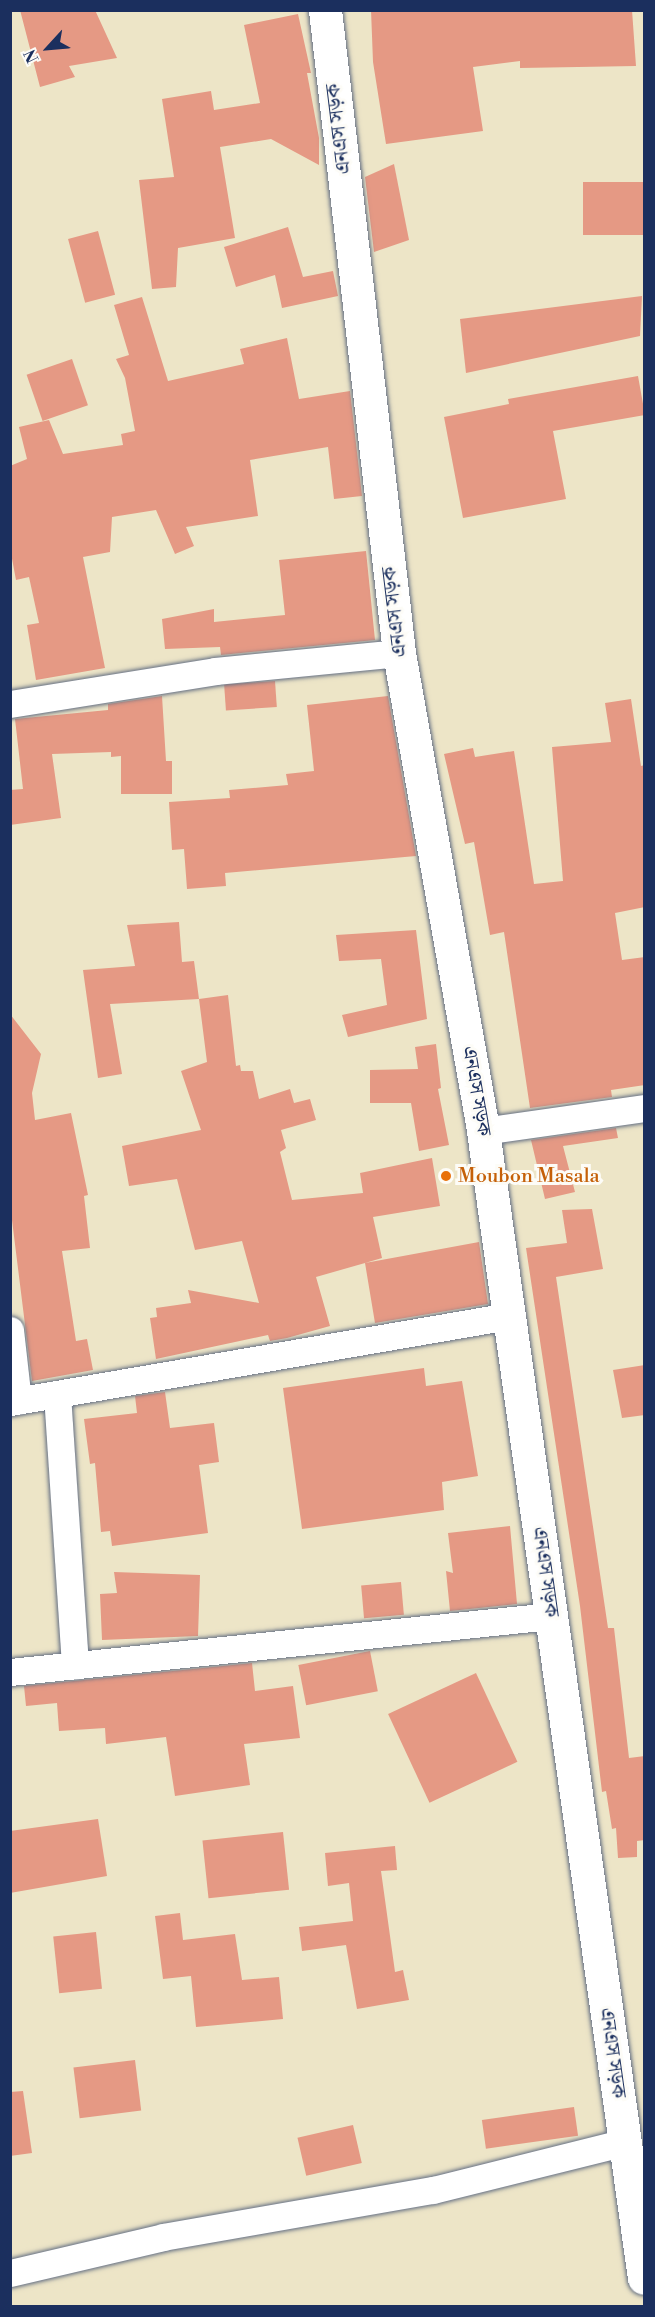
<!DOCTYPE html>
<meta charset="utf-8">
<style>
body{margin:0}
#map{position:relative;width:655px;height:2317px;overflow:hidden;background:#ede5c7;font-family:"Libre Bodoni","Noto Serif Bengali",serif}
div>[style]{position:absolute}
.building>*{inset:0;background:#e59984;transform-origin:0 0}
.roads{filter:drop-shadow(0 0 2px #646f83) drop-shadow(0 0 2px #646f83)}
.street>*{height:27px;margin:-13.5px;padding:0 13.5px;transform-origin:13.5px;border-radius:13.5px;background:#fff}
.secondary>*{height:33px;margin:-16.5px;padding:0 16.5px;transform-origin:16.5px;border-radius:16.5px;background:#fff}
.dots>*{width:16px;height:16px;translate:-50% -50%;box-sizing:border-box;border:3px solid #fdfcf7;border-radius:50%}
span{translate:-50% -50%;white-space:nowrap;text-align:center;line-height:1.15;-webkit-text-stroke:6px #fdfcf7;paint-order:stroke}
.street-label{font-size:20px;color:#1b2f5e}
.food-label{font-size:20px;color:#c56008}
.left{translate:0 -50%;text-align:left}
.frame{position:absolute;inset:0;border:12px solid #1b2f5e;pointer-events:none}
.north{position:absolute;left:18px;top:18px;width:60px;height:60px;-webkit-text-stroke:4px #fdfcf7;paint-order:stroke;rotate:244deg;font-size:16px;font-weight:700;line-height:24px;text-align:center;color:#1b2f5e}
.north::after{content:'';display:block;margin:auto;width:21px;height:27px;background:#1b2f5e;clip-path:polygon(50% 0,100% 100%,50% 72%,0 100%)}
</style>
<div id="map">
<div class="building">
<i style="clip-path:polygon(20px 10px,95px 10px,117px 58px,69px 66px,75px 77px,40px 87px)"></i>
<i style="clip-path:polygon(371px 10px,632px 10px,636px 66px,520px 68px,520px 61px,473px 67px,483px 131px,386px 144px,373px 62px)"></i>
<i style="clip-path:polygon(298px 14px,311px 73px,307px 73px,319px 138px,319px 165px,271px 139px,220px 147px,235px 238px,178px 248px,176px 287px,152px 289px,139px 180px,174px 177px,162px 99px,211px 91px,214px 110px,260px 103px,244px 25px)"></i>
<i style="clip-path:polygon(394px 164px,409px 240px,374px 252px,365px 177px)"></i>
<i style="left:645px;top:182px;width:53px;height:62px;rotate:90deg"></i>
<i style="clip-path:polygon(288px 227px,303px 277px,333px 271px,338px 296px,282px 308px,275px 275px,236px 287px,224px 247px)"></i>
<i style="left:98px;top:231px;width:66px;height:31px;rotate:75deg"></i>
<i style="clip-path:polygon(642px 296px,640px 336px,466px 373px,460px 319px)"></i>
<i style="clip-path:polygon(142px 297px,168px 381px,244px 364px,240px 349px,287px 338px,299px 399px,350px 391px,362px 496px,334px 499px,328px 447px,250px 460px,258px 516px,186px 527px,194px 546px,175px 554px,156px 510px,112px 517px,110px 552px,83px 557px,105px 668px,36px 680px,27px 625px,39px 623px,29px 577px,16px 580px,10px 548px,10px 466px,27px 459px,19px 427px,49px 420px,63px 454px,123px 445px,121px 434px,135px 431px,125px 378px,116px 359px,129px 355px,114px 305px)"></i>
<i style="left:72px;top:359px;width:49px;height:48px;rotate:71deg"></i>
<i style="clip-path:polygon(638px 376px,645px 415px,553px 431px,566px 499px,463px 518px,444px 417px,509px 404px,508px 399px)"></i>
<i style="clip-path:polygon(366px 551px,375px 640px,221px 655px,220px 647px,165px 649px,162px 619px,214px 609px,214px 622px,285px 615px,279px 560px)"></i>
<i style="left:275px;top:681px;width:26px;height:51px;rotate:86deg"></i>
<i style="clip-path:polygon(162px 696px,166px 761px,172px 761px,172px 794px,121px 794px,121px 756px,111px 757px,111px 752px,52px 754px,61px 818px,10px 825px,10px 790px,23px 789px,15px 719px,108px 710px,108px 704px)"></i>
<i style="clip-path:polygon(388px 696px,416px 856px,225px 873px,226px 886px,187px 889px,184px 849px,172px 850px,169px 802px,230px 798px,229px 790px,288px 785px,286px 774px,314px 771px,307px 705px)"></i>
<i style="clip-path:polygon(631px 699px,641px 766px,645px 765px,645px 907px,615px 913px,622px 960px,645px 957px,645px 1085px,611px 1090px,612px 1097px,530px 1108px,504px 932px,490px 935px,474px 842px,465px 844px,444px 754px,473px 748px,475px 757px,514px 751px,534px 884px,563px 881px,552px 747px,611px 742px,605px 703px)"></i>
<i style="clip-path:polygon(179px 922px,182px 962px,194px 961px,199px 999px,110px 1004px,122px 1074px,98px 1078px,83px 970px,135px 966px,127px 925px)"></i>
<i style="clip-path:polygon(416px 930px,427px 1019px,348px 1037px,342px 1015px,387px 1005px,381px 959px,339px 961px,336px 935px)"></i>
<i style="clip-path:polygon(228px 995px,236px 1066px,240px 1065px,241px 1071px,253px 1071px,259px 1099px,290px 1089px,294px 1103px,310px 1099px,316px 1120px,281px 1130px,286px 1148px,280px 1152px,292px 1200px,363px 1193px,360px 1173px,432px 1158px,440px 1206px,373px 1217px,382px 1258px,365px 1263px,479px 1242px,488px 1304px,375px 1323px,365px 1263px,316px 1277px,330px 1326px,287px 1338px,270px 1341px,268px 1335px,156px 1359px,150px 1318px,157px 1317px,156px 1308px,191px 1303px,188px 1290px,259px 1303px,242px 1241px,195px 1250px,177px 1179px,129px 1186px,122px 1146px,201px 1130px,181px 1071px,207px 1062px,199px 999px)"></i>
<i style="clip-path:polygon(10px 1014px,41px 1054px,32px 1093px,35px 1120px,71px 1113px,88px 1195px,84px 1196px,90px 1248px,62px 1251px,76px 1341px,87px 1339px,93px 1370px,32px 1381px,10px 1204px)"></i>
<i style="clip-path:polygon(436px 1044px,441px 1088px,438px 1089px,449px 1145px,419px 1151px,411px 1103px,370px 1103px,370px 1070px,418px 1069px,415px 1047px)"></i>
<i style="clip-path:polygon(616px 1128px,618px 1138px,563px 1146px,575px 1192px,545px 1199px,531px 1140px)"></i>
<i style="clip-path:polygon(592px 1209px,603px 1269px,556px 1277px,608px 1628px,614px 1628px,629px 1758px,645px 1756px,645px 1840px,637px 1841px,637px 1857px,618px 1858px,616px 1828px,612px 1829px,606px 1791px,602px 1792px,580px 1606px,526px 1248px,567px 1243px,562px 1210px)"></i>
<i style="clip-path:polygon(645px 1365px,645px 1415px,622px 1418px,613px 1370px)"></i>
<i style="clip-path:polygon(424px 1368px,426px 1386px,462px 1381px,478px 1476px,442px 1482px,444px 1510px,302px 1529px,283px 1388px)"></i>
<i style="clip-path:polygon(165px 1392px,170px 1428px,214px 1423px,219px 1462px,199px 1465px,208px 1533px,112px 1546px,110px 1531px,101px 1532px,95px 1463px,90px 1464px,84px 1419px,137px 1413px,135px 1396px)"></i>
<i style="clip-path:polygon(510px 1526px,517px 1604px,450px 1611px,446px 1571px,453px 1573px,448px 1533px)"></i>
<i style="clip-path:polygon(114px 1572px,200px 1575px,198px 1636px,102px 1640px,100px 1594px,117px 1593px)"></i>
<i style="left:401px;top:1582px;width:33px;height:40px;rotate:85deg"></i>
<i style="left:370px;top:1651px;width:41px;height:73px;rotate:79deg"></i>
<i style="clip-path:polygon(252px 1663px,255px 1691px,293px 1686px,300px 1738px,244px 1744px,250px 1785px,175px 1796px,166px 1737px,106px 1744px,105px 1728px,59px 1731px,57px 1703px,26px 1706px,24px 1686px)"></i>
<i style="left:476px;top:1673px;width:98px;height:97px;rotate:65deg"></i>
<i style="clip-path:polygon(98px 1819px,107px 1876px,10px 1893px,10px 1831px)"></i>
<i style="left:283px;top:1832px;width:58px;height:81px;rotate:84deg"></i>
<i style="clip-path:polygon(395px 1846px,397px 1870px,381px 1871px,395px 1972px,403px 1970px,409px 2000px,357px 2009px,346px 1945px,302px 1951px,299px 1927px,353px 1921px,349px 1883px,328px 1886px,325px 1853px)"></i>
<i style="clip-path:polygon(180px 1913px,183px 1940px,235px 1934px,242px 1980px,279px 1977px,283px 2019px,196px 2027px,191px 1976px,163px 1979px,155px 1916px)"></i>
<i style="left:96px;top:1932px;width:57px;height:43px;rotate:84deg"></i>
<i style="left:135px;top:2060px;width:51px;height:62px;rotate:83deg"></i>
<i style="clip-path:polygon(23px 2091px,32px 2153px,10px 2156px,10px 2092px)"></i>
<i style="left:574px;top:2107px;width:29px;height:93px;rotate:82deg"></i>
<i style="left:353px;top:2125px;width:39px;height:57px;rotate:77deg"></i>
</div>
<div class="roads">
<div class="street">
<i style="left:10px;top:704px;width:208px;rotate:-9.1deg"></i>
<i style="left:215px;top:671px;width:185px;rotate:-5.6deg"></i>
<i style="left:483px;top:1131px;width:163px;rotate:-8.1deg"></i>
<i style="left:10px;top:1330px;width:71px;rotate:83.6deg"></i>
<i style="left:57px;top:1394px;width:272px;rotate:86.2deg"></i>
<i style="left:10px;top:1402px;width:506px;rotate:-9.78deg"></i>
<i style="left:10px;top:1672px;width:544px;rotate:-5.91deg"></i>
<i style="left:10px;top:2273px;width:157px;rotate:-13.2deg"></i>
<i style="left:163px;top:2237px;width:274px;rotate:-9.9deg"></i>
<i style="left:433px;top:2190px;width:198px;rotate:-14deg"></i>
</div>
<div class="secondary">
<i style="left:325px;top:10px;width:647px;rotate:83.43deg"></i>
<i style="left:399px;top:653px;width:485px;rotate:80deg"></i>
<i style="left:483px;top:1131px;width:1158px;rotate:82.01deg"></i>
</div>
</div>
<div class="dots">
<i style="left:446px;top:1176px;background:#e8710a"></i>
</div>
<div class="street-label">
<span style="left:339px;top:129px;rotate:-97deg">এনএস সড়ক</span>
<span style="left:395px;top:612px;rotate:-97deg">এনএস সড়ক</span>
<span style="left:476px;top:1091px;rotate:80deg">এনএস সড়ক</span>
<span style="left:545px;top:1572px;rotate:82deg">এনএস সড়ক</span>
<span style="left:612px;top:2053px;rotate:82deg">এনএস সড়ক</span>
</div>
<div class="food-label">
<span class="left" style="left:458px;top:1176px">Moubon Masala</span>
</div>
<div class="frame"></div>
<div class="north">N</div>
</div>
